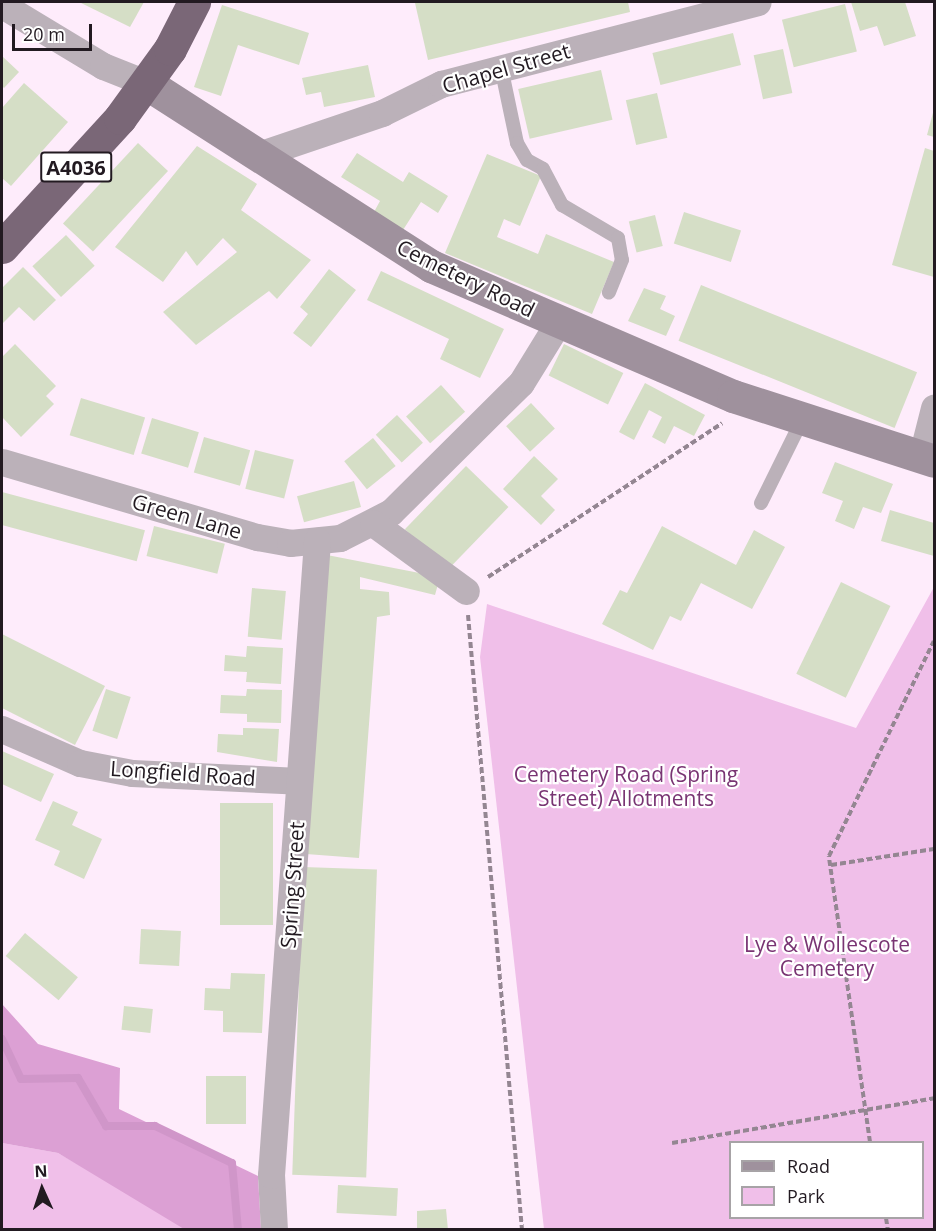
<!DOCTYPE html>
<style>
body{margin:0}
#map{position:relative;width:936px;height:1231px;overflow:hidden;background:#feecfb;font-family:"Open Sans",sans-serif}
div>[style]{position:absolute}
.green>*{inset:0;background:#f0bfe9}
.forest>*{inset:0;background:#dca0d4}
.stream>*{height:8px;margin:-4px;padding:0 4px;transform-origin:4px;border-radius:4px;background:#d096c9}
.building>*{inset:0;background:#d5dec6;transform-origin:0 0}
.path>*{height:4px;margin-top:-2px;transform-origin:0;background:repeating-linear-gradient(90deg,#948692 0 6px,transparent 0 9px)}
.lane>*{height:14px;margin:-7px;padding:0 7px;transform-origin:7px;border-radius:7px;background:#bbb1b9}
.street>*{height:27px;margin:-13.5px;padding:0 13.5px;transform-origin:13.5px;border-radius:13.5px;background:#bbb1b9}
.secondary>*{height:33px;margin:-16.5px;padding:0 16.5px;transform-origin:16.5px;border-radius:16.5px;background:#9f919d}
.highway>*{height:33px;margin:-16.5px;padding:0 16.5px;transform-origin:16.5px;border-radius:16.5px;background:#7a6777}
span{translate:-50% -50%;white-space:nowrap;text-align:center;line-height:1.15;-webkit-text-stroke:4.5px #fff;paint-order:stroke}
.shield-label span{padding:2px 4px;background:#fff;border:2px solid;border-radius:4px;-webkit-text-stroke-width:0}
.shield-label{font-size:20px;color:#221a21;font-weight:700}
.street-label{font-size:21px;color:#221a21}
.park-label{font-size:21px;color:#793473}
.frame{position:absolute;inset:0;border:3px solid #221a21;pointer-events:none}
.legend{position:absolute;left:729px;top:1141px;width:195px;height:78px;box-sizing:border-box;background:#fff;border:2px solid #a7a3a6;margin:0;padding:8px 10px;list-style:none;font-size:18px;color:#221a21}
.legend li{display:flex;align-items:center;gap:12px;height:30px}
.legend b{width:30px;border:2px solid #a7a3a6}
.north{position:absolute;left:12px;top:1159px;width:60px;height:60px;-webkit-text-stroke:4px #fff;paint-order:stroke;rotate:357deg;font-size:16px;font-weight:700;line-height:24px;text-align:center;color:#221a21}
.north::after{content:'';display:block;margin:auto;width:21px;height:27px;background:#221a21;clip-path:polygon(50% 0,100% 100%,50% 72%,0 100%)}
.scale{position:absolute;left:12px;top:24px;width:80px;height:27px;box-sizing:border-box;border:3px solid #221a21;border-top:0;padding-left:8px;font-size:18px;line-height:21px;white-space:nowrap;color:#221a21;-webkit-text-stroke:4px #fff;paint-order:stroke}
</style>
<div id="map">
<div class="green">
<i style="clip-path:polygon(evenodd,934px 587px,934px 1229px,544px 1229px,480px 657px,487px 604px,856px 728px,934px 587px,730px 1142px,922px 1142px,922px 1218px,730px 1218px,730px 1142px)"></i>
<i style="clip-path:polygon(2px 1143px,58px 1153px,192px 1229px,2px 1229px)"></i>
</div>
<div class="forest">
<i style="clip-path:polygon(2px 1004px,38px 1044px,120px 1068px,119px 1109px,258px 1176px,261px 1229px,184px 1229px,58px 1153px,2px 1143px)"></i>
</div>
<div class="stream">
<i style="left:2px;top:1039px;width:44px;rotate:64.6deg"></i>
<i style="left:21px;top:1079px;width:57px;rotate:-1deg"></i>
<i style="left:78px;top:1078px;width:56px;rotate:59.7deg"></i>
<i style="left:106px;top:1126px;width:49px"></i>
<i style="left:155px;top:1126px;width:85px;rotate:25.7deg"></i>
<i style="left:232px;top:1163px;width:67px;rotate:84.9deg"></i>
</div>
<div class="building">
<i style="clip-path:polygon(79px 2px,144px 2px,130px 27px)"></i>
<i style="clip-path:polygon(422px 2px,628px 2px,630px 12px,428px 60px,415px 3px)"></i>
<i style="clip-path:polygon(851px 2px,905px 2px,916px 36px,884px 46px,877px 26px,860px 31px)"></i>
<i style="left:845px;top:4px;width:49px;height:65px;rotate:76deg"></i>
<i style="clip-path:polygon(222px 5px,309px 33px,299px 65px,238px 45px,221px 96px,194px 87px)"></i>
<i style="left:733px;top:33px;width:33px;height:83px;rotate:76deg"></i>
<i style="left:783px;top:49px;width:45px;height:30px;rotate:78deg"></i>
<i style="clip-path:polygon(2px 56px,19px 72px,4px 88px,2px 86px)"></i>
<i style="clip-path:polygon(368px 65px,375px 97px,324px 107px,321px 92px,306px 95px,302px 78px)"></i>
<i style="left:601px;top:70px;width:51px;height:85px;rotate:77deg"></i>
<i style="clip-path:polygon(24px 83px,68px 122px,11px 186px,2px 178px,2px 108px)"></i>
<i style="left:657px;top:93px;width:46px;height:32px;rotate:77deg"></i>
<i style="clip-path:polygon(934px 109px,934px 137px,927px 135px)"></i>
<i style="left:138px;top:143px;width:41px;height:110px;rotate:43deg"></i>
<i style="clip-path:polygon(197px 146px,257px 184px,241px 210px,311px 260px,277px 299px,269px 291px,196px 345px,163px 312px,237px 252px,223px 238px,197px 266px,186px 251px,163px 282px,115px 247px)"></i>
<i style="clip-path:polygon(925px 148px,934px 151px,934px 277px,892px 265px)"></i>
<i style="clip-path:polygon(357px 153px,403px 182px,409px 172px,448px 196px,438px 213px,421px 202px,403px 230px,374px 212px,380px 201px,341px 177px)"></i>
<i style="clip-path:polygon(487px 154px,541px 176px,520px 226px,504px 219px,497px 237px,538px 254px,546px 234px,614px 262px,592px 314px,445px 253px)"></i>
<i style="left:684px;top:212px;width:60px;height:33px;rotate:18deg"></i>
<i style="left:655px;top:215px;width:32px;height:27px;rotate:76deg"></i>
<i style="left:66px;top:235px;width:42px;height:46px;rotate:47deg"></i>
<i style="clip-path:polygon(23px 267px,56px 300px,34px 321px,19px 307px,3px 323px,2px 288px)"></i>
<i style="clip-path:polygon(329px 269px,356px 290px,311px 347px,293px 333px,308px 314px,300px 307px)"></i>
<i style="clip-path:polygon(381px 271px,504px 329px,480px 378px,440px 359px,449px 339px,367px 300px)"></i>
<i style="left:701px;top:285px;width:233px;height:60px;rotate:22deg"></i>
<i style="clip-path:polygon(644px 288px,666px 296px,660px 309px,675px 316px,666px 336px,628px 321px)"></i>
<i style="clip-path:polygon(15px 344px,56px 386px,46px 396px,54px 404px,21px 437px,2px 417px,2px 357px)"></i>
<i style="left:564px;top:344px;width:66px;height:35px;rotate:26deg"></i>
<i style="clip-path:polygon(645px 383px,705px 415px,694px 436px,674px 426px,665px 444px,652px 437px,662px 417px,649px 410px,634px 440px,619px 432px)"></i>
<i style="left:441px;top:385px;width:36px;height:47px;rotate:48deg"></i>
<i style="left:81px;top:398px;width:67px;height:39px;rotate:17deg"></i>
<i style="left:531px;top:403px;width:35px;height:34px;rotate:47deg"></i>
<i style="left:397px;top:415px;width:38px;height:29px;rotate:47deg"></i>
<i style="left:152px;top:418px;width:49px;height:37px;rotate:17deg"></i>
<i style="left:204px;top:437px;width:48px;height:37px;rotate:16deg"></i>
<i style="left:373px;top:438px;width:36px;height:37px;rotate:51deg"></i>
<i style="left:255px;top:450px;width:40px;height:40px;rotate:14deg"></i>
<i style="clip-path:polygon(534px 456px,558px 479px,541px 496px,555px 510px,541px 525px,503px 489px)"></i>
<i style="clip-path:polygon(835px 462px,893px 484px,881px 513px,863px 507px,854px 529px,835px 521px,843px 501px,822px 493px)"></i>
<i style="left:466px;top:466px;width:59px;height:88px;rotate:44deg"></i>
<i style="left:354px;top:481px;width:27px;height:59px;rotate:75deg"></i>
<i style="left:2px;top:492px;width:148px;height:32px;rotate:15deg"></i>
<i style="clip-path:polygon(890px 510px,934px 523px,934px 556px,881px 541px)"></i>
<i style="left:154px;top:526px;width:73px;height:31px;rotate:14deg"></i>
<i style="clip-path:polygon(662px 526px,736px 565px,754px 530px,785px 547px,752px 609px,701px 583px,681px 621px,670px 616px,653px 650px,602px 624px,620px 590px,627px 593px)"></i>
<i style="clip-path:polygon(327px 555px,440px 577px,435px 595px,360px 577px,360px 589px,389px 592px,390px 615px,377px 617px,359px 858px,306px 854px)"></i>
<i style="left:841px;top:582px;width:55px;height:102px;rotate:26deg"></i>
<i style="left:252px;top:588px;width:34px;height:49px;rotate:5deg"></i>
<i style="clip-path:polygon(2px 634px,105px 686px,75px 745px,2px 708px)"></i>
<i style="clip-path:polygon(247px 646px,283px 648px,281px 684px,246px 682px,247px 672px,224px 671px,225px 655px,246px 657px)"></i>
<i style="left:106px;top:689px;width:26px;height:44px;rotate:18deg"></i>
<i style="clip-path:polygon(247px 689px,282px 690px,281px 723px,247px 722px,247px 714px,220px 713px,221px 695px,246px 696px)"></i>
<i style="clip-path:polygon(243px 728px,279px 729px,277px 762px,217px 752px,218px 734px,243px 735px)"></i>
<i style="clip-path:polygon(2px 751px,54px 774px,41px 802px,2px 784px)"></i>
<i style="clip-path:polygon(53px 801px,78px 812px,72px 825px,102px 839px,84px 879px,54px 865px,60px 851px,35px 840px)"></i>
<i style="left:220px;top:803px;width:53px;height:122px"></i>
<i style="left:303px;top:867px;width:74px;height:308px;rotate:2deg"></i>
<i style="left:141px;top:929px;width:40px;height:35px;rotate:3deg"></i>
<i style="left:25px;top:933px;width:69px;height:30px;rotate:40deg"></i>
<i style="clip-path:polygon(231px 973px,265px 974px,262px 1033px,223px 1032px,223px 1011px,204px 1010px,205px 988px,230px 989px)"></i>
<i style="left:124px;top:1006px;width:29px;height:24px;rotate:6deg"></i>
<i style="left:206px;top:1076px;width:40px;height:48px"></i>
<i style="left:338px;top:1185px;width:60px;height:28px;rotate:3deg"></i>
<i style="clip-path:polygon(446px 1209px,448px 1230px,417px 1230px,417px 1211px)"></i>
</div>
<div class="path">
<i style="left:488px;top:577px;width:280px;rotate:-33.3deg"></i>
<i style="left:468px;top:615px;width:617px;rotate:84.98deg"></i>
<i style="left:831px;top:865px;width:104px;rotate:-8.8deg"></i>
<i style="left:870px;top:1142px;width:289px;rotate:-98.2deg"></i>
<i style="left:829px;top:856px;width:239px;rotate:-64deg"></i>
<i style="left:672px;top:1143px;width:266px;rotate:-9.7deg"></i>
<i style="left:886px;top:1218px;width:12px;rotate:81deg"></i>
</div>
<div class="lane">
<i style="left:501px;top:67px;width:78px;rotate:78.1deg"></i>
<i style="left:517px;top:143px;width:20px;rotate:60deg"></i>
<i style="left:527px;top:160px;width:18px;rotate:29deg"></i>
<i style="left:543px;top:169px;width:41px;rotate:62.2deg"></i>
<i style="left:562px;top:205px;width:65px;rotate:30.5deg"></i>
<i style="left:618px;top:238px;width:22px;rotate:80deg"></i>
<i style="left:622px;top:260px;width:35px;rotate:112deg"></i>
<i style="left:761px;top:503px;width:90px;rotate:-63.7deg"></i>
</div>
<div class="street">
<i style="left:2px;top:5px;width:118px;rotate:31.1deg"></i>
<i style="left:103px;top:66px;width:46px;rotate:21.6deg"></i>
<i style="left:261px;top:154px;width:128px;rotate:-18.7deg"></i>
<i style="left:382px;top:113px;width:66px;rotate:-26.2deg"></i>
<i style="left:441px;top:84px;width:327px;rotate:-14.5deg"></i>
<i style="left:921px;top:459px;width:53px;rotate:-75.7deg"></i>
<i style="left:2px;top:462px;width:266px;rotate:16.4deg"></i>
<i style="left:257px;top:537px;width:34px;rotate:10deg"></i>
<i style="left:290px;top:543px;width:50px;rotate:-5.7deg"></i>
<i style="left:340px;top:538px;width:57px;rotate:-27deg"></i>
<i style="left:391px;top:512px;width:183px;rotate:-44.8deg"></i>
<i style="left:521px;top:383px;width:70px;rotate:-58.3deg"></i>
<i style="left:373px;top:523px;width:115px;rotate:36.2deg"></i>
<i style="left:2px;top:729px;width:85px;rotate:23.6deg"></i>
<i style="left:80px;top:763px;width:53px;rotate:10.9deg"></i>
<i style="left:132px;top:773px;width:167px;rotate:2.7deg"></i>
<i style="left:274px;top:1230px;width:55px;rotate:-93.1deg"></i>
<i style="left:271px;top:1175px;width:636px;rotate:-85.85deg"></i>
</div>
<div class="secondary">
<i style="left:146px;top:83px;width:339px;rotate:32.7deg"></i>
<i style="left:431px;top:266px;width:329px;rotate:23.3deg"></i>
<i style="left:733px;top:396px;width:211px;rotate:17.9deg"></i>
</div>
<div class="highway">
<i style="left:2px;top:247px;width:175px;rotate:-47.5deg"></i>
<i style="left:120px;top:118px;width:85px;rotate:-54.1deg"></i>
<i style="left:170px;top:49px;width:53px;rotate:-62.9deg"></i>
</div>
<div class="shield-label">
<span style="left:76px;top:167px">A4036</span>
</div>
<div class="street-label">
<span style="left:506px;top:68px;rotate:-16deg">Chapel Street</span>
<span style="left:466px;top:278px;rotate:26deg">Cemetery Road</span>
<span style="left:187px;top:516px;rotate:16deg">Green Lane</span>
<span style="left:183px;top:773px;rotate:4deg">Longfield Road</span>
<span style="left:292px;top:885px;rotate:-86deg">Spring Street</span>
</div>
<div class="park-label">
<span style="left:626px;top:786px">Cemetery Road (Spring<br>Street) Allotments</span>
<span style="left:827px;top:956px">Lye &amp; Wollescote<br>Cemetery</span>
</div>
<div class="frame"></div>
<ul class="legend">
<li><b style="height:8px;background:#9f919d"></b>Road</li>
<li><b style="height:16px;background:#f0bfe9"></b>Park</li>
</ul>
<div class="north">N</div>
<div class="scale">20 m</div>
</div>
